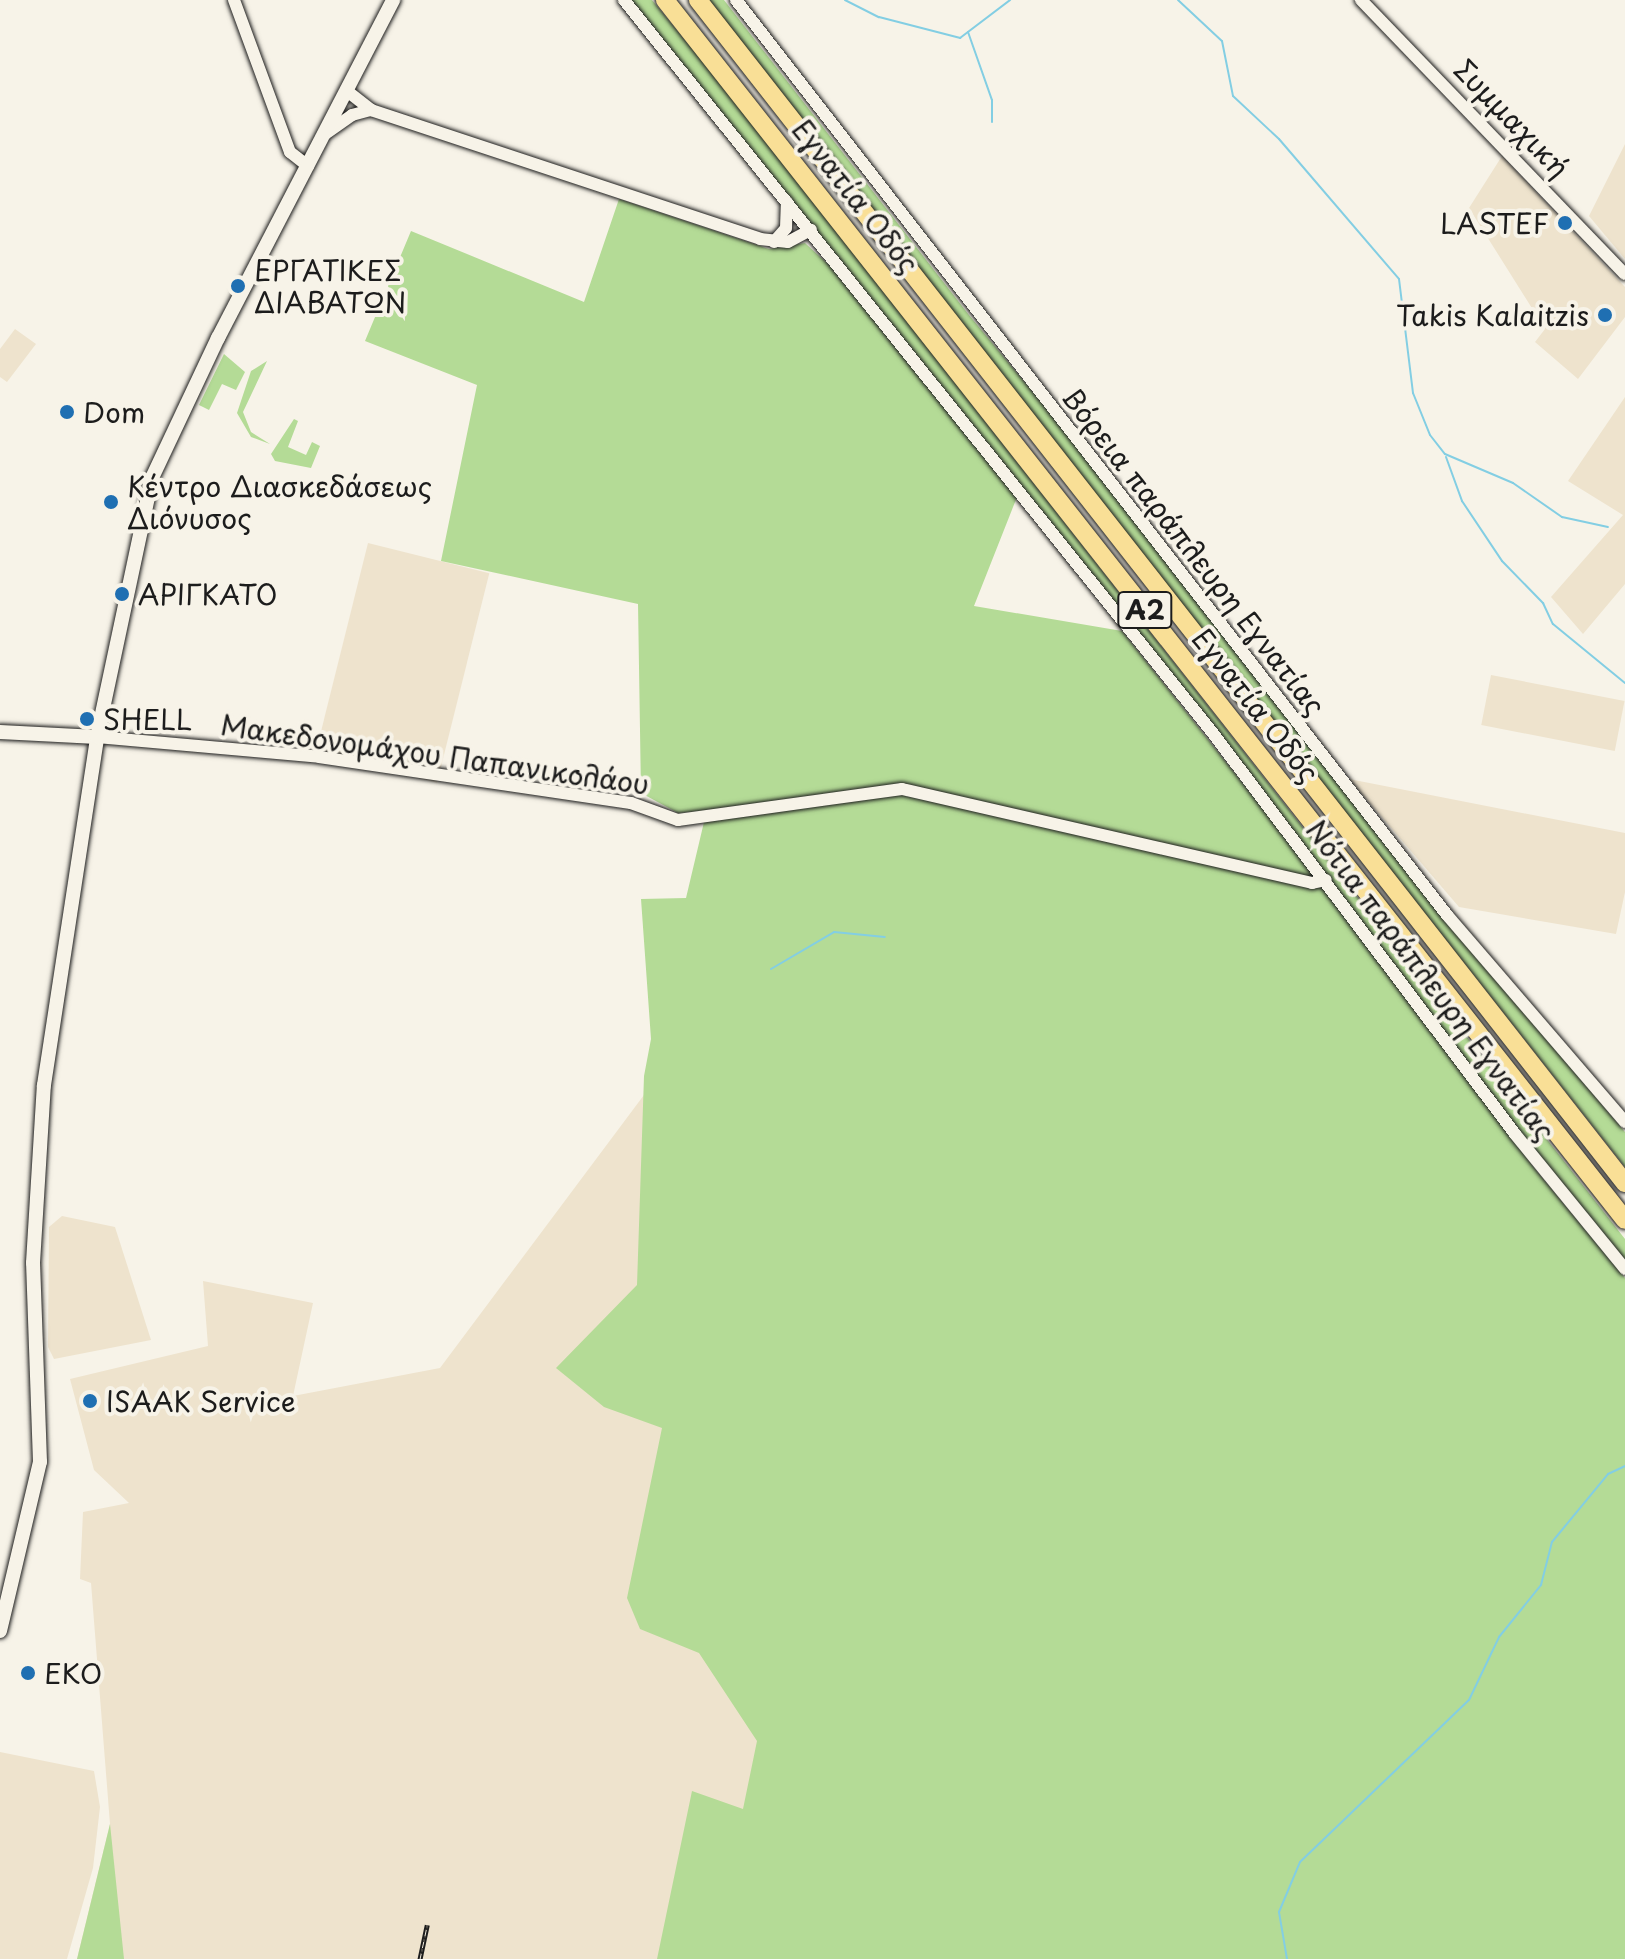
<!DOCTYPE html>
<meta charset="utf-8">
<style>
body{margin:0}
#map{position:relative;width:1625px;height:1959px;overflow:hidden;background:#f7f3e8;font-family:"Playpen Sans",sans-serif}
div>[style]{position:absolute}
.built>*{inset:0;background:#eee3cd;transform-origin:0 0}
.green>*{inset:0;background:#b4db96}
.stream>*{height:2px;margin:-1px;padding:0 1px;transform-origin:1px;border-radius:1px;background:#83cee3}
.roads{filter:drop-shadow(0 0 2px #1c1c1c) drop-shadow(0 0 2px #1c1c1c)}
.tertiary>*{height:12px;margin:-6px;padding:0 6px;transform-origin:6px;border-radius:6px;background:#f7f3e8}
.secondary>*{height:14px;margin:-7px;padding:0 7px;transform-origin:7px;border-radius:7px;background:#f7f3e8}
.motorway>*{height:18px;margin:-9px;padding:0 9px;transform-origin:9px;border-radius:9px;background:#f9df96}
.rail>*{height:5px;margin-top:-2.5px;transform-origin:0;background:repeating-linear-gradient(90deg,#f7f3e8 0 6px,#1c1c1c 0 12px);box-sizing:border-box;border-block:2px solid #1c1c1c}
.dots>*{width:22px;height:22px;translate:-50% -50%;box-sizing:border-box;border:4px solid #f7f3e8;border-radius:50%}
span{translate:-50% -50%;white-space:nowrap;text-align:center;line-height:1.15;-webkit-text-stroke:8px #f7f3e8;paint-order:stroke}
.shield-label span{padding:2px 6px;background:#f7f3e8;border:2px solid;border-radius:6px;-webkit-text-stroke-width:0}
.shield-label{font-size:26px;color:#1c1c1c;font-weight:700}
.street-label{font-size:28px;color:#1c1c1c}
.poi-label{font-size:28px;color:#1c1c1c}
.right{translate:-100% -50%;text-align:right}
.left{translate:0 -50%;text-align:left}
</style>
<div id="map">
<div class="built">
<i style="clip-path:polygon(1625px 144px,1625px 259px,1589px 216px)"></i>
<i style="clip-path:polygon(1502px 156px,1625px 287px,1625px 317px,1578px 379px,1535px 342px,1545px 329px,1469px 208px)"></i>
<i style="clip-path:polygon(15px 329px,36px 344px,7px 382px,0 377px,0 349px)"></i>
<i style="clip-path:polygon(1625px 397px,1625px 584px,1583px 634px,1551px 597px,1623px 515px,1568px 481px)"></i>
<i style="left:368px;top:543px;width:125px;height:216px;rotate:14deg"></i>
<i style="left:1491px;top:675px;width:136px;height:51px;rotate:11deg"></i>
<i style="clip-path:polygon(1349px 779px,1625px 833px,1625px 892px,1616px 934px,1459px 907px)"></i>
<i style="clip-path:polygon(697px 1024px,1378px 1959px,77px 1959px,110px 1824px,91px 1583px,80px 1579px,83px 1512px,129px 1503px,94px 1470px,70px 1379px,208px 1346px,203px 1281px,313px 1303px,293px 1396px,440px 1368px)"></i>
<i style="clip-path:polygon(62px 1216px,115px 1227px,151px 1340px,54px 1359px,48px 1347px,49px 1227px)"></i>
<i style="clip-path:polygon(0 1752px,94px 1771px,100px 1807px,93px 1868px,67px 1959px,0 1959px)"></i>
</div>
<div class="green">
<i style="clip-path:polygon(631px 0,652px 0,725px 89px,1625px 1239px,1625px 1261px,1532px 1149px,1189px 696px)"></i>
<i style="clip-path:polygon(706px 0,724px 0,969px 315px,1141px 523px,1449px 924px,1625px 1132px,1625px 1167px)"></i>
<i style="clip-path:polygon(619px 199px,769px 249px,805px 243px,829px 265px,1017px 497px,974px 606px,1122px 631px,1275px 824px,1535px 1169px,1625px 1278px,1625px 1959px,657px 1959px,692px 1791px,743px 1809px,757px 1741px,699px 1653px,640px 1629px,627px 1598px,662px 1428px,604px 1407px,556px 1368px,637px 1285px,644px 1076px,651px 1039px,641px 899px,686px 898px,704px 822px,702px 811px,678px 813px,641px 793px,638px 604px,441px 561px,477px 385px,365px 341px,411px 231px,584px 302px)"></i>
<i style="clip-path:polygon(224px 354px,245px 372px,236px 390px,222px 384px,209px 410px,199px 405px)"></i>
<i style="clip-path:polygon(267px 361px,243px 412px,251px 432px,270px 444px,251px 437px,237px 413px,251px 371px)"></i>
<i style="clip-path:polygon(294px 419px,298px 421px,288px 447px,306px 455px,312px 442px,320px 446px,311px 468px,275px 461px,271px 454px)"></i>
<i style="clip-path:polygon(110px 1824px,124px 1959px,77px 1959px)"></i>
</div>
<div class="stream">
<i style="left:845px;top:0;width:38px;rotate:27deg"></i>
<i style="left:879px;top:17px;width:84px;rotate:14.5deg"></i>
<i style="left:960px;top:38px;width:63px;rotate:-37.2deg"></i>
<i style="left:1178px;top:0;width:60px;rotate:43deg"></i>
<i style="left:1222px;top:41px;width:56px;rotate:78.7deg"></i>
<i style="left:1233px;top:96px;width:63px;rotate:43.1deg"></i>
<i style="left:1279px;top:139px;width:184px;rotate:49.4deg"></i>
<i style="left:1399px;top:279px;width:115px;rotate:83deg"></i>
<i style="left:1413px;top:393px;width:45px;rotate:68deg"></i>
<i style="left:1430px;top:435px;width:24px;rotate:52deg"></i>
<i style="left:1445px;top:454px;width:74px;rotate:23.1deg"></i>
<i style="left:1513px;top:483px;width:60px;rotate:34.8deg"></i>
<i style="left:1562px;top:517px;width:47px;rotate:12.3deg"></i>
<i style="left:968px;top:32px;width:72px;rotate:70.6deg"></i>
<i style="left:992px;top:100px;width:22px;rotate:90deg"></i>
<i style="left:1446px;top:457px;width:47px;rotate:70deg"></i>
<i style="left:1462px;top:501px;width:72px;rotate:56.3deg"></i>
<i style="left:1502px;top:561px;width:59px;rotate:45.7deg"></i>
<i style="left:1543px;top:603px;width:23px;rotate:65deg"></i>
<i style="left:1553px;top:624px;width:93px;rotate:39.3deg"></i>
<i style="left:771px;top:969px;width:73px;rotate:-30.4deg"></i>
<i style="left:834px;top:932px;width:51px;rotate:5.6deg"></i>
<i style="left:1287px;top:1959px;width:48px;rotate:-99.7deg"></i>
<i style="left:1279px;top:1912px;width:54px;rotate:-67.2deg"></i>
<i style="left:1300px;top:1862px;width:234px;rotate:-43.8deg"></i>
<i style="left:1469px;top:1700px;width:70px;rotate:-64.5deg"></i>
<i style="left:1499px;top:1637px;width:67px;rotate:-51.1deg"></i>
<i style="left:1541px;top:1585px;width:44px;rotate:-75.7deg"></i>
<i style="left:1552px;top:1542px;width:88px;rotate:-50.5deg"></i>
<i style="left:1608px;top:1474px;width:19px;rotate:-25deg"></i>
</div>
<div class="roads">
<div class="tertiary">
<i style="left:234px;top:0;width:162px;rotate:69.8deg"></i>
<i style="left:290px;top:152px;width:23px;rotate:38deg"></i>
<i style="left:624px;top:0;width:939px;rotate:51.23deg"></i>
<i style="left:1212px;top:732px;width:503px;rotate:52.99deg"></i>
<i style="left:1515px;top:1134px;width:174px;rotate:50.8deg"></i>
<i style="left:736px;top:0;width:1159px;rotate:52.15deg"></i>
<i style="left:1447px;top:915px;width:273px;rotate:49.3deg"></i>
<i style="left:1361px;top:0;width:380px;rotate:46.1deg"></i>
<i style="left:347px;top:91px;width:31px;rotate:38deg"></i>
<i style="left:371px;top:110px;width:410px;rotate:18.3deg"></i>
<i style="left:760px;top:239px;width:28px;rotate:6deg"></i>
<i style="left:788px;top:242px;width:26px;rotate:-28deg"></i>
<i style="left:325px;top:134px;width:33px;rotate:-35deg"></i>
<i style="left:352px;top:115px;width:20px;rotate:-15deg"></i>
<i style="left:774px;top:242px;width:18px;rotate:-49deg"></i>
<i style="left:786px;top:228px;width:26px;rotate:-88deg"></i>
<i style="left:97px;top:737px;width:223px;rotate:5.1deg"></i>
<i style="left:319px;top:757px;width:315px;rotate:8.4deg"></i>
<i style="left:631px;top:803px;width:50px;rotate:19.9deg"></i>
<i style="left:678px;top:820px;width:226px;rotate:-7.9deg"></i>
<i style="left:902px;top:789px;width:421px;rotate:12.9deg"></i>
<i style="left:1312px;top:883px;width:14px;rotate:-12deg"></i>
</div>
<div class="secondary">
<i style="left:0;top:732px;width:97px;rotate:3deg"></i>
<i style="left:0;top:1631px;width:174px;rotate:-76.7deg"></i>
<i style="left:40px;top:1462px;width:199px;rotate:-92deg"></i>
<i style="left:33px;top:1263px;width:178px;rotate:-86.5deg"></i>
<i style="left:44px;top:1085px;width:352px;rotate:-81.3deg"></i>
<i style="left:97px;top:737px;width:265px;rotate:-78deg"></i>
<i style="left:152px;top:478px;width:155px;rotate:-64.8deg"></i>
<i style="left:218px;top:338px;width:381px;rotate:-62.6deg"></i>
</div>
<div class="motorway">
<i style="left:665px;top:0;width:1552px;rotate:51.8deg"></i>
<i style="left:698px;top:0;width:1503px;rotate:51.92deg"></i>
</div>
</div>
<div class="rail">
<i style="left:420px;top:1959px;width:35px;rotate:-78deg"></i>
</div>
<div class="dots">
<i style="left:1565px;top:223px;background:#1f6fb2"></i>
<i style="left:238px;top:286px;background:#1f6fb2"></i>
<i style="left:1605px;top:315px;background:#1f6fb2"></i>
<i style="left:67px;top:412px;background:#1f6fb2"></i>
<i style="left:111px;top:502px;background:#1f6fb2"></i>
<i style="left:122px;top:594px;background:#1f6fb2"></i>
<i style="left:87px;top:719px;background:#1f6fb2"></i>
<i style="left:90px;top:1401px;background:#1f6fb2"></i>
<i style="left:28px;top:1673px;background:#1f6fb2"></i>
</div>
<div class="shield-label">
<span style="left:1145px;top:610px">Α2</span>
</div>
<div class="street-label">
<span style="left:1512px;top:118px;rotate:46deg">Συμμαχική</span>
<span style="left:856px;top:196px;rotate:52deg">Εγνατία Οδός</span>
<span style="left:1194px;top:551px;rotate:52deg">Βόρεια παράπλευρη Εγνατίας</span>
<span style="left:1256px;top:705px;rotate:52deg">Εγνατία Οδός</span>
<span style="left:435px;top:754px;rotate:8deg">Μακεδονομάχου Παπανικολάου</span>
<span style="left:1431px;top:980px;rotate:53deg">Νότια παράπλευρη Εγνατίας</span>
</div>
<div class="poi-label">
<span class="right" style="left:1549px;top:223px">LASTEF</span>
<span class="left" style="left:254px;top:286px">ΕΡΓΑΤΙΚΕΣ<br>ΔΙΑΒΑΤΩΝ</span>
<span class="right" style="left:1589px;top:315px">Takis Kalaitzis</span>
<span class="left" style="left:83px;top:412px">Dom</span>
<span class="left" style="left:127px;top:502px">Κέντρο Διασκεδάσεως<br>Διόνυσος</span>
<span class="left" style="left:138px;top:594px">ΑΡΙΓΚΑΤΟ</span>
<span class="left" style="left:103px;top:719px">SHELL</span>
<span class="left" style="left:106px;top:1401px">ISAAK Service</span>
<span class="left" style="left:44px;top:1673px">EKO</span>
</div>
</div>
